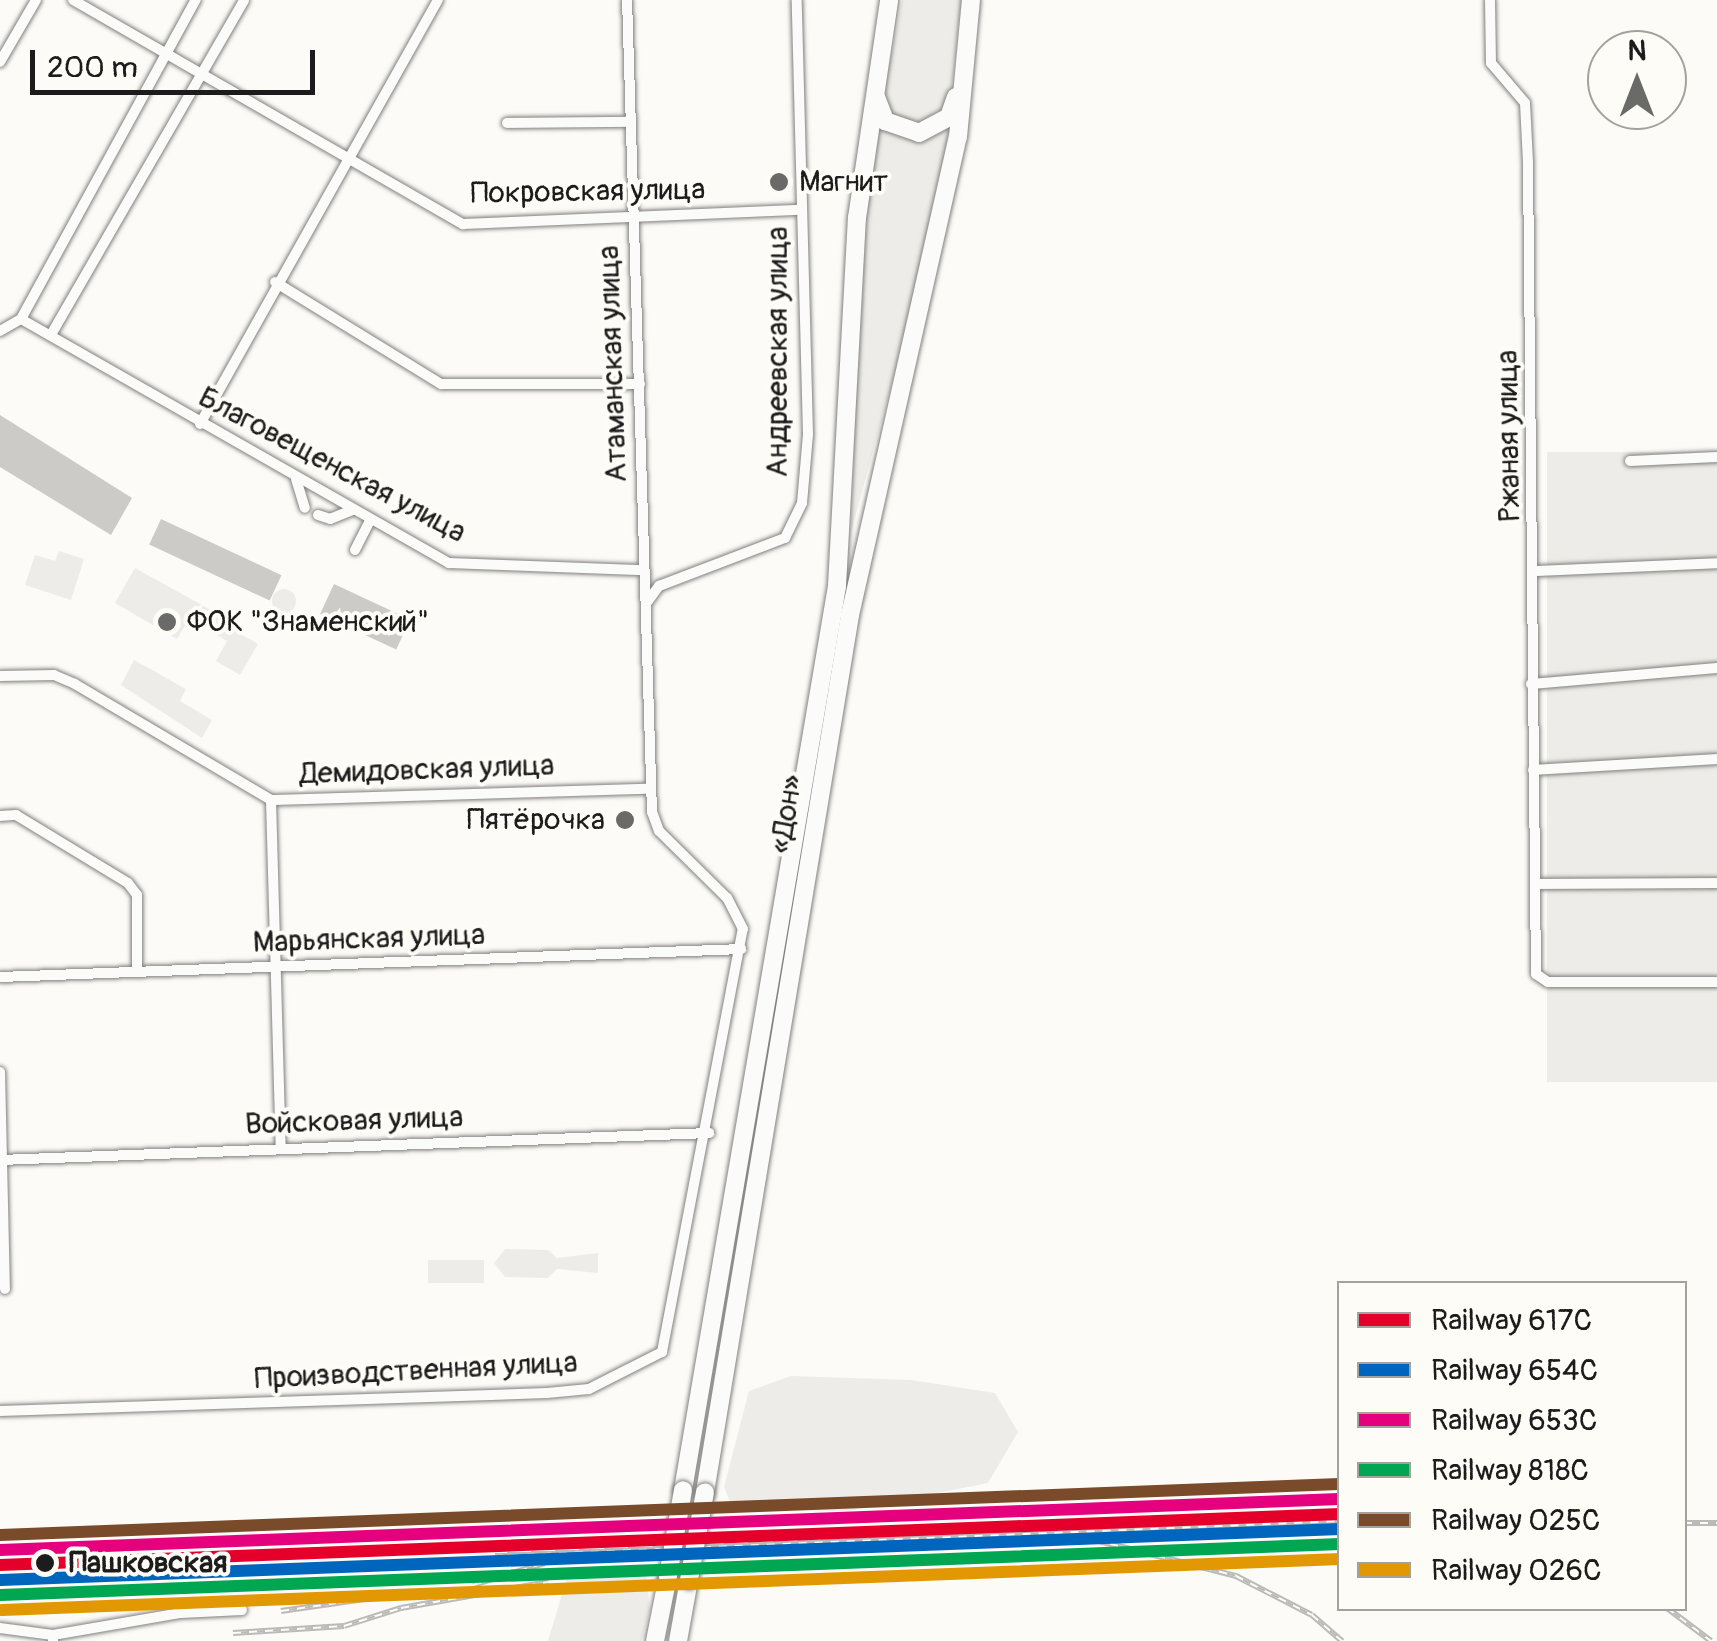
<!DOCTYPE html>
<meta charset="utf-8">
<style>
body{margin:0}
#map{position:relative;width:1717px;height:1641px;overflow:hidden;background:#fcfbf8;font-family:Pangolin,sans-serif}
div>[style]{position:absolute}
.green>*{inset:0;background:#edece8;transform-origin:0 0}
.round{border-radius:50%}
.water>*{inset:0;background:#cccbc7;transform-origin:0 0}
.roads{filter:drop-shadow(0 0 2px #81807f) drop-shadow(0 0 2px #81807f)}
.minor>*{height:10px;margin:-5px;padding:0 5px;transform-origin:5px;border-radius:5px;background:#fbfbf9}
.trunk>*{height:18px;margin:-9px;padding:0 9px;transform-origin:9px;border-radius:9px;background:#fbfbf9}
.rail>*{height:6px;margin-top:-3px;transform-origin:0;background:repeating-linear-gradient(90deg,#fdfcf7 0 8px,#bbbab8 0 16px);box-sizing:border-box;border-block:2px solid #bbbab8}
.bridges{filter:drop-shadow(0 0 2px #81807f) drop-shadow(0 0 2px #81807f)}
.trunk-bridge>*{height:18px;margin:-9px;padding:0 9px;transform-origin:9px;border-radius:9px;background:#fbfbf9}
.rail-1>*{height:12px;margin:-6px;padding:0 6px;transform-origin:6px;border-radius:6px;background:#e4002b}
.rail-2>*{height:12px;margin:-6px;padding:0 6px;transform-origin:6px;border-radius:6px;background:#0065bd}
.rail-3>*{height:12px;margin:-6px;padding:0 6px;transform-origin:6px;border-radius:6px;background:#e5007d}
.rail-4>*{height:12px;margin:-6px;padding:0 6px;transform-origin:6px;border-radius:6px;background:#00a651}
.rail-5>*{height:12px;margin:-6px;padding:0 6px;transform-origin:6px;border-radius:6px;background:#7a4b2a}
.rail-6>*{height:12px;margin:-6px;padding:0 6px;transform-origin:6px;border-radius:6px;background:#e19803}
.dots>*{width:28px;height:28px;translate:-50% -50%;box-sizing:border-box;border:5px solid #fdfcf7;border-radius:50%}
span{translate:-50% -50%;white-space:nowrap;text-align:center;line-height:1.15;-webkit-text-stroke:8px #fdfcf7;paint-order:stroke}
.poi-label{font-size:30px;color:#1c1c1c}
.left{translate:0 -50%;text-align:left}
.right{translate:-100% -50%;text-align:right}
.street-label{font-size:30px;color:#1c1c1c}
.stop-label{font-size:30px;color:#1c1c1c;font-weight:700}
.legend{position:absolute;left:1337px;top:1281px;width:350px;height:330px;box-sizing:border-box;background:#fdfcf7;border:2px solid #a3a29f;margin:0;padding:12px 18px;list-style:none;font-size:30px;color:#1c1c1c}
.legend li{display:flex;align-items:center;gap:20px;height:50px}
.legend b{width:50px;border:2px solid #a3a29f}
.north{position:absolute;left:1587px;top:30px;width:100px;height:100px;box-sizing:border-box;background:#fdfcf7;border:2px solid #a3a29f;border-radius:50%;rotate:0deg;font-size:28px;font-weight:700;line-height:40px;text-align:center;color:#1c1c1c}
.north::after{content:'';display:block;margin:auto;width:35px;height:45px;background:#6a6a69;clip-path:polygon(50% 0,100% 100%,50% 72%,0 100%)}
.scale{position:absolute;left:30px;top:50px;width:285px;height:45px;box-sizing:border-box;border:5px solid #1c1c1c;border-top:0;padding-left:12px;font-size:30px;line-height:35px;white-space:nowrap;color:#1c1c1c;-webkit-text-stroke:8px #fdfcf7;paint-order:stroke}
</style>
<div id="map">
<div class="green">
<i style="clip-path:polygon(902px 0,961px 0,951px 92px,938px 119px,920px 125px,893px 117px,883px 101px)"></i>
<i style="clip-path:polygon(879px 118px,899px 135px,917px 140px,952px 128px,931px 240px,851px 532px,861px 241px)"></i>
<i style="left:1717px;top:452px;width:630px;height:170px;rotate:90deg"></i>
<i style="clip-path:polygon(59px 551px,84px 559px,71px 600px,25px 585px,35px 555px,55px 561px)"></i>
<i style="clip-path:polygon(135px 568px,238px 625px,235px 631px,258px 644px,240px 675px,216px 661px,227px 641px,189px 619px,177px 639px,115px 603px)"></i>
<i class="round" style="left:272px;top:589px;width:24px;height:24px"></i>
<i style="clip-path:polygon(134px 660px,186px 689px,180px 701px,212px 720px,202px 738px,121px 685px)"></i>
<i style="clip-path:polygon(505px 1249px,548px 1250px,557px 1258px,598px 1253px,598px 1273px,557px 1269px,548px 1278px,505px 1277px,494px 1263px)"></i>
<i style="left:428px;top:1260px;width:56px;height:23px"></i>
<i style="clip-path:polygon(791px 1376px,911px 1380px,995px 1393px,1018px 1432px,988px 1483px,848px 1511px,733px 1509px,724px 1487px,749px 1391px)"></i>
<i style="clip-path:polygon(645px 1567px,650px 1608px,642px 1641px,548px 1641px,568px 1574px)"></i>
</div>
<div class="water">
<i style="clip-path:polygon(0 415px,132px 498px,111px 535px,0 467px)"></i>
<i style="left:161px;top:519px;width:133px;height:28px;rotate:25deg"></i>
<i style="left:334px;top:584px;width:84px;height:33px;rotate:25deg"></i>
</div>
<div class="roads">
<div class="minor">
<i style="left:73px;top:0;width:450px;rotate:29.9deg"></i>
<i style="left:463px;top:224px;width:339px;rotate:-2.4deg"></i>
<i style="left:1490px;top:0;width:63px;rotate:89.1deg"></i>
<i style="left:1491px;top:63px;width:52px;rotate:49.6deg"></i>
<i style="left:1525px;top:103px;width:59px;rotate:87.1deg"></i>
<i style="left:1528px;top:162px;width:812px;rotate:89.44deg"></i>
<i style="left:1536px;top:974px;width:14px;rotate:34deg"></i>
<i style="left:1548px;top:982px;width:169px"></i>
<i style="left:0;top:62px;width:72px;rotate:-59.9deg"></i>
<i style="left:507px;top:123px;width:124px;rotate:-0.5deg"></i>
<i style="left:275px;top:282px;width:195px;rotate:31.6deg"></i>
<i style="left:441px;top:384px;width:199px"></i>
<i style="left:21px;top:319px;width:493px;rotate:29.7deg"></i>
<i style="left:449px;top:563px;width:195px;rotate:2.1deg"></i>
<i style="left:0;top:331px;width:24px;rotate:-30deg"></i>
<i style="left:21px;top:319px;width:364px;rotate:-61.3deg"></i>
<i style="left:52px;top:333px;width:384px;rotate:-60deg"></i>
<i style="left:200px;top:424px;width:486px;rotate:-60.7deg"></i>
<i style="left:1630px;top:461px;width:87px;rotate:-2.6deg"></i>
<i style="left:296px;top:479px;width:30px;rotate:73deg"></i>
<i style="left:318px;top:515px;width:13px;rotate:18deg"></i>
<i style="left:330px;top:519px;width:24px;rotate:-22deg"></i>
<i style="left:355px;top:550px;width:33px;rotate:-63deg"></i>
<i style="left:1536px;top:571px;width:181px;rotate:-2.5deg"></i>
<i style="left:648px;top:601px;width:19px;rotate:-54deg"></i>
<i style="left:659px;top:586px;width:135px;rotate:-20.9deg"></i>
<i style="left:785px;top:538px;width:39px;rotate:-64deg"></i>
<i style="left:802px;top:503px;width:69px;rotate:-85deg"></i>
<i style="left:808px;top:434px;width:434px;rotate:-91.5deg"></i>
<i style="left:0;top:676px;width:54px;rotate:-1.1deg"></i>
<i style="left:54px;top:675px;width:23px;rotate:23deg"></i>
<i style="left:75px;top:684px;width:228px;rotate:30.6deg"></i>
<i style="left:271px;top:800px;width:379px;rotate:-1.7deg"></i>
<i style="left:1531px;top:684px;width:187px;rotate:-4.9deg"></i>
<i style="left:1533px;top:770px;width:184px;rotate:-3.4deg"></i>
<i style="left:271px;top:800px;width:348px;rotate:88.4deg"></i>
<i style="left:0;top:816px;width:16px;rotate:-4deg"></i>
<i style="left:16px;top:815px;width:131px;rotate:31.3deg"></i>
<i style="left:128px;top:883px;width:15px;rotate:53deg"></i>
<i style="left:137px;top:895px;width:77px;rotate:90deg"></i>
<i style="left:1536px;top:884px;width:181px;rotate:-0.3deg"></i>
<i style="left:0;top:977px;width:742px;rotate:-2.16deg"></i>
<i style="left:0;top:1072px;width:217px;rotate:88.7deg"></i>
<i style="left:0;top:1160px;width:710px;rotate:-2.18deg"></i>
<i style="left:0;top:1411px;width:547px;rotate:-1.88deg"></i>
<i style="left:547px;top:1393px;width:42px;rotate:-5.4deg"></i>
<i style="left:589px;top:1389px;width:82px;rotate:-26.9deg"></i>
<i style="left:662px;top:1352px;width:431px;rotate:-79.2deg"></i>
<i style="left:743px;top:929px;width:35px;rotate:-117deg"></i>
<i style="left:727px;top:898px;width:95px;rotate:-135.4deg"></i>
<i style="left:659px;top:831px;width:20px;rotate:-110deg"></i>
<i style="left:652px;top:812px;width:812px;rotate:-91.76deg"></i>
<i style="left:0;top:1628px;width:53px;rotate:7.5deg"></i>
<i style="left:53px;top:1641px;width:6px;rotate:-90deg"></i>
<i style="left:53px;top:1635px;width:130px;rotate:-9.8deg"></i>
<i style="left:181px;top:1613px;width:61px;rotate:-2.8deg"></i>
</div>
<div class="trunk">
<i style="left:876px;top:97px;width:26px;rotate:69deg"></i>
<i style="left:885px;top:121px;width:36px;rotate:19deg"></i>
<i style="left:919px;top:133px;width:34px;rotate:-28deg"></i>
<i style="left:949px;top:117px;width:21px;rotate:-71deg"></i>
<i style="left:683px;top:1490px;width:917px;rotate:-80.33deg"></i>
<i style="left:837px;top:586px;width:369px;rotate:-86.9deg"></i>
<i style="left:857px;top:218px;width:220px;rotate:-81.6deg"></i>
<i style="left:705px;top:1492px;width:889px;rotate:-80.61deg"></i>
<i style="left:850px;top:615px;width:490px;rotate:-77.3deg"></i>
<i style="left:958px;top:137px;width:138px;rotate:-84.6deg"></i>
<i style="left:655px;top:1641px;width:66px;rotate:-78.7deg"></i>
<i style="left:678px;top:1641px;width:62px;rotate:-79.8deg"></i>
</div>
</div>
<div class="rail">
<i style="left:1684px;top:1523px;width:33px"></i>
<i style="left:1095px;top:1540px;width:146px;rotate:14.3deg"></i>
<i style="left:1236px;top:1576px;width:85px;rotate:27.2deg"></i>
<i style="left:1312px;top:1615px;width:40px;rotate:41deg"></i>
<i style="left:495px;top:1556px;width:846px;rotate:-2.37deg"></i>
<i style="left:473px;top:1585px;width:75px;rotate:-17deg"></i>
<i style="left:1667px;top:1608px;width:55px;rotate:36.9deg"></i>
<i style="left:281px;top:1611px;width:134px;rotate:-8.1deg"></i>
<i style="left:233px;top:1633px;width:111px;rotate:-3.6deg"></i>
<i style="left:344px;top:1626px;width:60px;rotate:-17.5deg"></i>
<i style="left:401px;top:1608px;width:150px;rotate:-10deg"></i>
</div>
<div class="bridges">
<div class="trunk-bridge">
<i style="left:668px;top:1576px;width:87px;rotate:-80.1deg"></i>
<i style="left:689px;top:1580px;width:89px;rotate:-79.7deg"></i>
</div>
</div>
<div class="rail-1">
<i style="left:0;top:1565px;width:1341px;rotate:-2.18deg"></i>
</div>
<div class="rail-2">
<i style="left:1px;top:1580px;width:1340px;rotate:-2.18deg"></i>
</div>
<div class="rail-3">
<i style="left:0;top:1550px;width:1340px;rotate:-2.18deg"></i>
</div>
<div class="rail-4">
<i style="left:1px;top:1595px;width:1340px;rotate:-2.18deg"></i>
</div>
<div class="rail-5">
<i style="left:0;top:1535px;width:1340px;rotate:-2.18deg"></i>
</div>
<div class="rail-6">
<i style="left:2px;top:1610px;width:1339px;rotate:-2.18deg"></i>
</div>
<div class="dots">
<i style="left:779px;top:182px;background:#6a6a69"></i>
<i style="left:167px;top:622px;background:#6a6a69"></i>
<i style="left:625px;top:820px;background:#6a6a69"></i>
<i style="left:45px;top:1563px;background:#1c1c1c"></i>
</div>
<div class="poi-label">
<span class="left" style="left:799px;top:182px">Магнит</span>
<span class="left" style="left:187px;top:622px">ФОК "Знаменский"</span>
<span class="right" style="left:605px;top:820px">Пятёрочка</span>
</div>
<div class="street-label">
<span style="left:588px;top:192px;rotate:-1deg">Покровская улица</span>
<span style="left:778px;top:352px;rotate:-90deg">Андреевская улица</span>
<span style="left:613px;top:364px;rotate:-92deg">Атаманская улица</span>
<span style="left:1509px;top:436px;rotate:-91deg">Ржаная улица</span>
<span style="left:332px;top:465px;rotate:28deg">Благовещенская улица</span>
<span style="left:427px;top:770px;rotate:-2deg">Демидовская улица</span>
<span style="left:787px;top:814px;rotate:-81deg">«Дон»</span>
<span style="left:369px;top:939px;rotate:-2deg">Марьянская улица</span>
<span style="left:354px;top:1121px;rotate:-2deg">Войсковая улица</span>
<span style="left:416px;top:1371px;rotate:-3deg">Производственная улица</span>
</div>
<div class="stop-label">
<span class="left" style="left:69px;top:1563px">Пашковская</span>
</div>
<ul class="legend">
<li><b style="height:12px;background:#e4002b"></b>Railway 617C</li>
<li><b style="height:12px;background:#0065bd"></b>Railway 654С</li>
<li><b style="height:12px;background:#e5007d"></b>Railway 653С</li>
<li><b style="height:12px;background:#00a651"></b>Railway 818С</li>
<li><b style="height:12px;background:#7a4b2a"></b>Railway 025С</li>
<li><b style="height:12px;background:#e19803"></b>Railway 026С</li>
</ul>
<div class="north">N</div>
<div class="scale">200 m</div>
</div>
